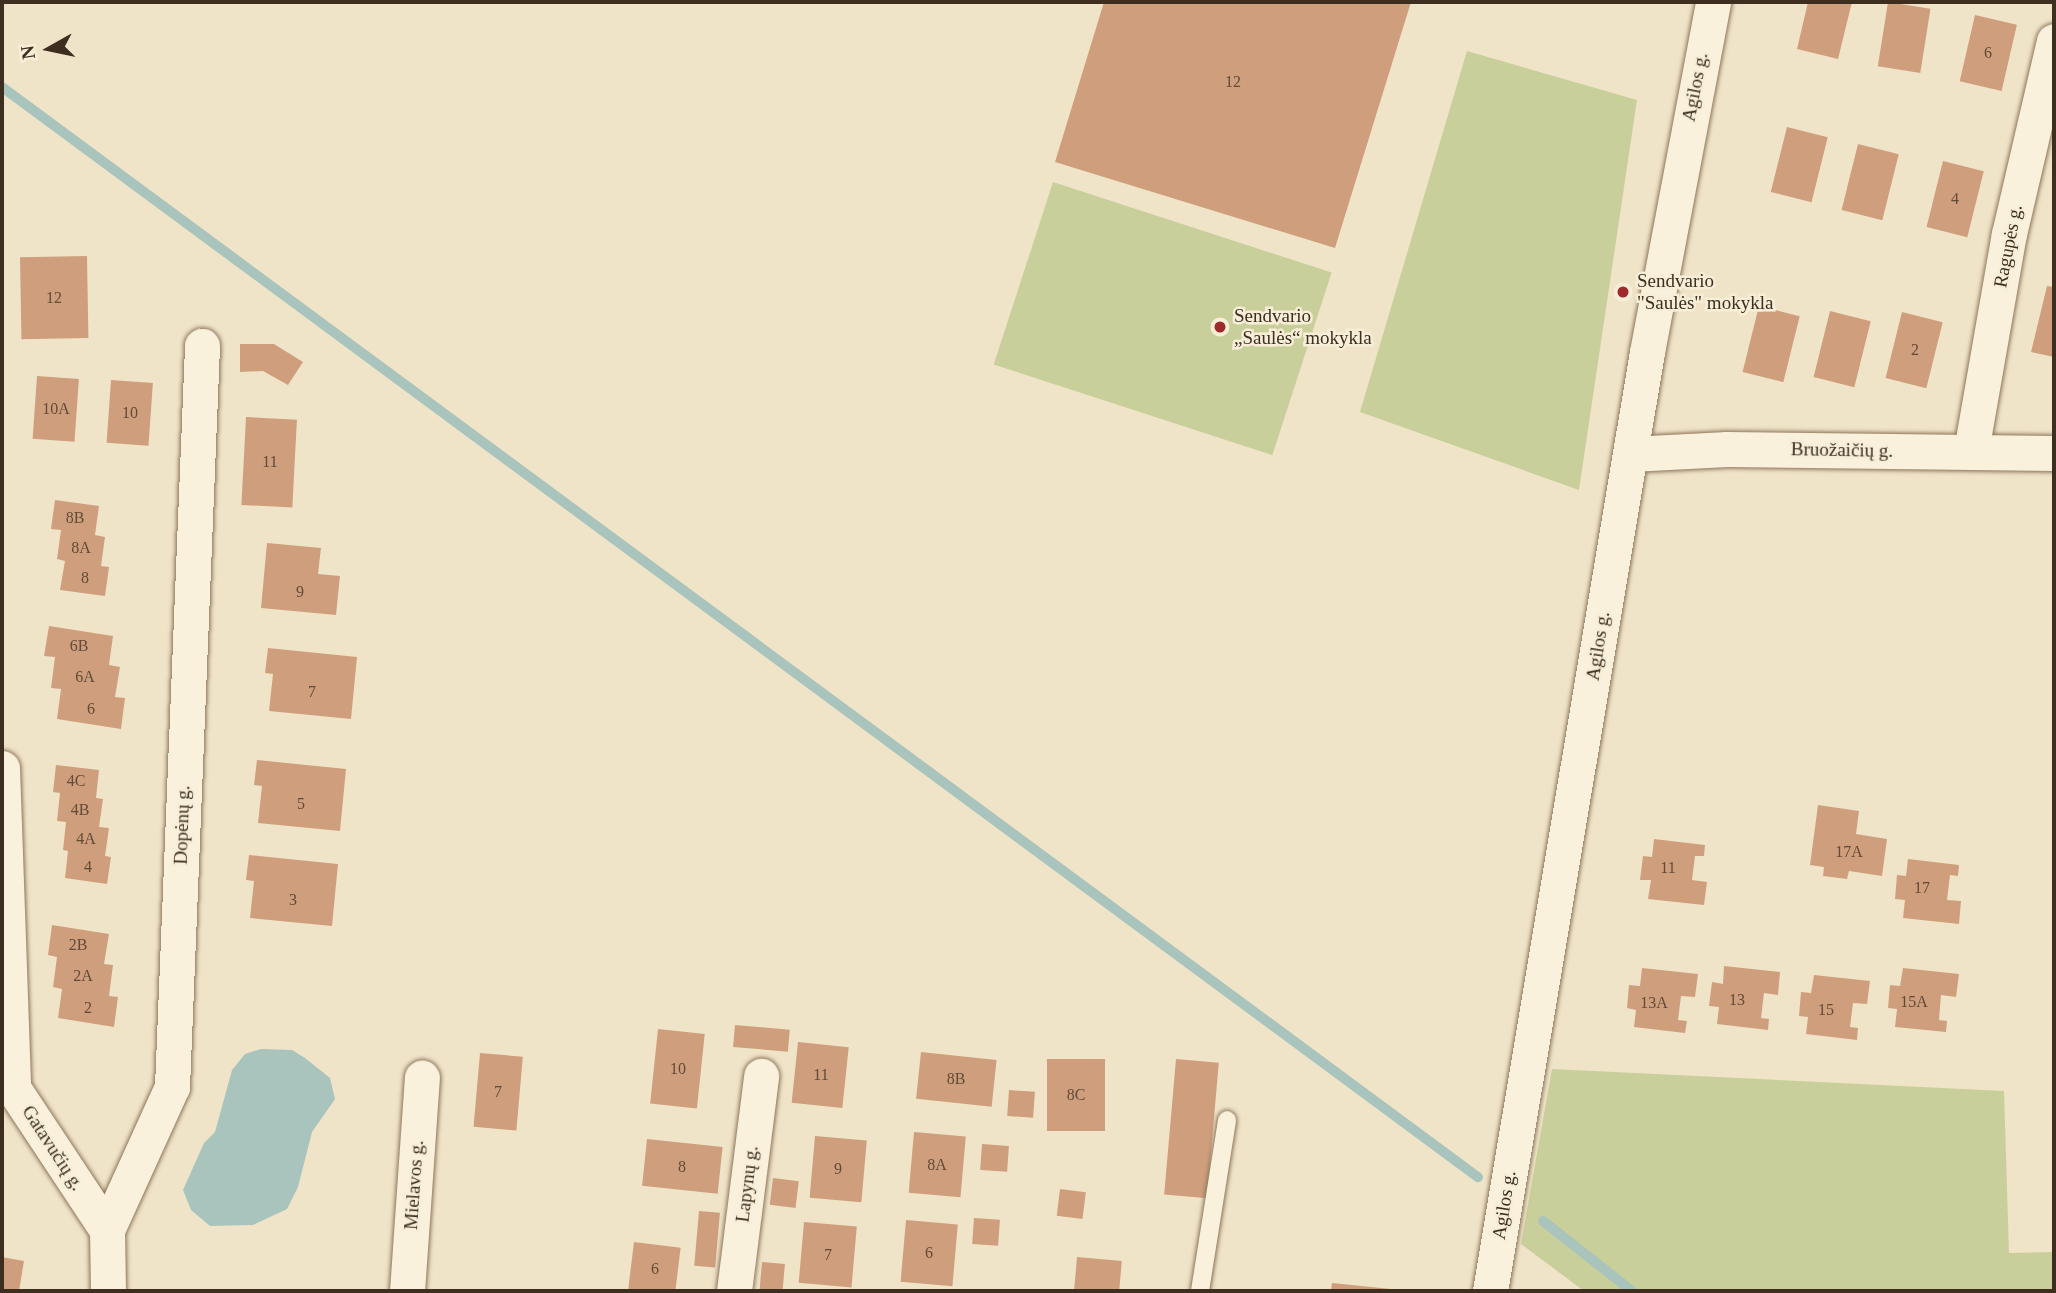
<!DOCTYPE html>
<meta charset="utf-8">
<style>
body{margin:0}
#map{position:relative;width:2056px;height:1293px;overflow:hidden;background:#f0e4c8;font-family:"Times New Roman",serif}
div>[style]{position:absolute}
.green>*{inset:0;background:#c9cf9b;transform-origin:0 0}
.water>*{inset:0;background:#a9c4bc}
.stream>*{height:10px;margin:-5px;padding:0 5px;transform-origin:5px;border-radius:5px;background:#a9c4bc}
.building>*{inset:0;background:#cf9f7d;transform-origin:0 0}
.roads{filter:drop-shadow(0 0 2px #8d765c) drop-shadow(0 0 2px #8d765c)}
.service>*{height:18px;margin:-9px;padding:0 9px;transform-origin:9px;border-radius:9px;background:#faf1dc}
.minor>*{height:35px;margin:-17.5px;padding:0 17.5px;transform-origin:17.5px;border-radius:17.5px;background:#faf1dc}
.dots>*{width:19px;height:19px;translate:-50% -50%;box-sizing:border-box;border:4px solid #f7eed8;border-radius:50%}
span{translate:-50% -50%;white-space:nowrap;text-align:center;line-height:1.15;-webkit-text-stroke:5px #f7eed8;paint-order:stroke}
.number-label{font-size:16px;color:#624a37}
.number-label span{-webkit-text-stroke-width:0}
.street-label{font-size:19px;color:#3d2e20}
.poi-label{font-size:19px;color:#3d2e20}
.left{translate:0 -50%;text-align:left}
.frame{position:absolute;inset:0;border:4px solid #3d2e20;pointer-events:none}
.north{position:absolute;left:14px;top:14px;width:70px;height:70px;-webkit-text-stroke:5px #f7eed8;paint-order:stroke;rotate:261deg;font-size:19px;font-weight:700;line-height:28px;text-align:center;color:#3d2e20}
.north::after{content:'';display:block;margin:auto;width:24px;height:32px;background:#3d2e20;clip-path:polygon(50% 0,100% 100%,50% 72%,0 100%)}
</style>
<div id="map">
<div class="green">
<i style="clip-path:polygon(1467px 51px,1637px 100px,1579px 490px,1360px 412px)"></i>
<i style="left:1053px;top:182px;width:293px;height:192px;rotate:18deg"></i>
<i style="clip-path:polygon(1552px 1069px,2004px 1091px,2009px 1253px,2054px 1252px,2054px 1291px,1584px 1291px,1521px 1244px)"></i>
</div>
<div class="water">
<i style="clip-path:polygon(261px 1049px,292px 1050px,305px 1058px,330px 1078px,335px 1099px,312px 1132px,298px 1187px,287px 1209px,253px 1225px,210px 1226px,191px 1210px,183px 1190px,204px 1143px,215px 1132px,232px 1070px,245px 1054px)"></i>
</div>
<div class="stream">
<i style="left:2px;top:87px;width:1835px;rotate:36.45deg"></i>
<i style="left:1543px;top:1221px;width:113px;rotate:38.2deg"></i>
</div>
<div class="building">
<i style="clip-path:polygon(1104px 2px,1411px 2px,1335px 248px,1055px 162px)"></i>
<i style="clip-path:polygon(1808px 2px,1852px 2px,1838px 59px,1797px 49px)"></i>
<i style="left:1888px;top:2px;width:43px;height:65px;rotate:9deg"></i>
<i style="left:1975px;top:15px;width:43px;height:68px;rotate:13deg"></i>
<i style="left:1787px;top:127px;width:42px;height:67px;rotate:14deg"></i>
<i style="left:1858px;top:144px;width:42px;height:68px;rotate:14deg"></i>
<i style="left:1943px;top:161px;width:42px;height:68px;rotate:14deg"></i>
<i style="left:87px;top:256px;width:82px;height:67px;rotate:89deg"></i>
<i style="clip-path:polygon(2047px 286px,2054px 287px,2054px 357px,2031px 352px)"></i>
<i style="left:1759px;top:306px;width:42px;height:68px;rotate:14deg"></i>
<i style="left:1830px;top:311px;width:42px;height:68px;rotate:14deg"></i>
<i style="left:1902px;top:312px;width:42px;height:68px;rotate:14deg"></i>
<i style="clip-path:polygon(240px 344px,274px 344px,303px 362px,288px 385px,263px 371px,240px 372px)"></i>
<i style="left:37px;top:376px;width:42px;height:63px;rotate:4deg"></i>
<i style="left:111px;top:380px;width:42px;height:63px;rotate:4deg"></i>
<i style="left:246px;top:417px;width:51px;height:88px;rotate:3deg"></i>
<i style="clip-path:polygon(55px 500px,99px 506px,95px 535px,105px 537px,101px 566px,109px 567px,105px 596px,60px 590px,65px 561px,57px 559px,61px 530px,51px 529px)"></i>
<i style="clip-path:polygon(267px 543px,321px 548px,318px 574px,340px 576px,336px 615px,261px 608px)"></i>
<i style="clip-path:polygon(49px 626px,113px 636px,109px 665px,120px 667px,115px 697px,125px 698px,121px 729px,57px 719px,61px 689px,51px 688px,55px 657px,44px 656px)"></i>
<i style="clip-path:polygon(268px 648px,357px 657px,351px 719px,269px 711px,273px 674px,265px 673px)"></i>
<i style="clip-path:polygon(257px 760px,346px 769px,340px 831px,258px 823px,262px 786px,254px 785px)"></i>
<i style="clip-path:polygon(56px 765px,99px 770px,96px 798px,103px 799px,99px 827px,109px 828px,105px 856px,111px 857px,107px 884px,65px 878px,68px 851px,63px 850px,66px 822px,57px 821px,60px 793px,53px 792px)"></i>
<i style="clip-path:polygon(1818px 805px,1859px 811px,1856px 834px,1887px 839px,1882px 876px,1849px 871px,1847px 879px,1823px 876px,1824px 867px,1810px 865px)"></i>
<i style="clip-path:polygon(1654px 839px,1705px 845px,1704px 856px,1695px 856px,1692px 880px,1707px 882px,1704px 905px,1648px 899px,1651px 880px,1640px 880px,1643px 856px,1652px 857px)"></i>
<i style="clip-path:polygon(249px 855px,338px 864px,332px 926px,250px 918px,254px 881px,246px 880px)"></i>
<i style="clip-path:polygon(1908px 859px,1959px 865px,1958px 876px,1950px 875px,1947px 900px,1961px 901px,1959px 924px,1903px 918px,1905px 900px,1895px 899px,1897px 875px,1906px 876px)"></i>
<i style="clip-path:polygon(52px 925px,109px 934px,104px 964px,113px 965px,109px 996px,118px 997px,114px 1027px,58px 1018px,62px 989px,53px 987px,57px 957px,48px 955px)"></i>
<i style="clip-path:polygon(1724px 966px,1780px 972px,1778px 995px,1764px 993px,1761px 1018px,1769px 1019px,1768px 1030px,1717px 1024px,1719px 1007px,1709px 1006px,1712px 982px,1723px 984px)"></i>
<i style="clip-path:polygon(1642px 968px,1698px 974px,1695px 997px,1681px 996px,1678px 1020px,1687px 1021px,1685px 1033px,1634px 1027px,1636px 1010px,1627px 1008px,1629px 985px,1640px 986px)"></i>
<i style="clip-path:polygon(1903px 968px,1959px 974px,1956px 997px,1941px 995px,1939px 1020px,1947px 1021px,1946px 1032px,1895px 1027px,1897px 1009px,1888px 1008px,1890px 985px,1900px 986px)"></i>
<i style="clip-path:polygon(1814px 975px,1870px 981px,1867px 1004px,1853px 1003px,1850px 1027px,1858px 1028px,1857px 1040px,1806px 1034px,1808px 1017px,1799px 1016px,1801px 992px,1811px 993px)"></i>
<i style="left:735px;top:1025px;width:55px;height:22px;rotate:5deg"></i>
<i style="left:658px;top:1029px;width:47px;height:75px;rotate:6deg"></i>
<i style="left:798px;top:1042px;width:51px;height:61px;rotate:6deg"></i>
<i style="left:921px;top:1052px;width:76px;height:47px;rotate:6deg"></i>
<i style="left:480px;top:1053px;width:43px;height:74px;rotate:5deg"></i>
<i style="left:1047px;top:1059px;width:58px;height:72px"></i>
<i style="left:1176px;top:1059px;width:43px;height:136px;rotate:5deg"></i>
<i style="left:1009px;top:1090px;width:26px;height:26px;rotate:4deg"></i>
<i style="left:914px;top:1132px;width:52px;height:61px;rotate:5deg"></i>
<i style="left:815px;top:1136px;width:52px;height:62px;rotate:5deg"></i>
<i style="left:647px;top:1139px;width:76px;height:47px;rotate:6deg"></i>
<i style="left:982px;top:1144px;width:27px;height:26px;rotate:4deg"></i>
<i style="left:773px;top:1178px;width:26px;height:27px;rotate:7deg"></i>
<i style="left:1060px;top:1189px;width:26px;height:27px;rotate:7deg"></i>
<i style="left:699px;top:1211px;width:21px;height:55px;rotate:5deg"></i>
<i style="left:974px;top:1218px;width:26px;height:26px;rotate:4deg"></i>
<i style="left:906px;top:1220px;width:52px;height:62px;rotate:5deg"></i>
<i style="left:804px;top:1222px;width:53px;height:61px;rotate:5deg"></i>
<i style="left:634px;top:1242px;width:47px;height:49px;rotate:7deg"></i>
<i style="clip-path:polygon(2px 1257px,24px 1261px,19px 1291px,2px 1291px)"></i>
<i style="left:1077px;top:1257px;width:45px;height:34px;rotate:5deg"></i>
<i style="left:762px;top:1262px;width:23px;height:29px;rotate:5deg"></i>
<i style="clip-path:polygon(1332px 1283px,1391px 1289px,1391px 1291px,1331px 1291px)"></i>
</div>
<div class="roads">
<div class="service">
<i style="left:1200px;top:1291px;width:173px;rotate:-81deg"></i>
</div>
<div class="minor">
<i style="left:1971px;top:451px;width:220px;rotate:-80.1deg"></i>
<i style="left:2009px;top:234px;width:198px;rotate:-76.9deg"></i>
<i style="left:1630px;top:454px;width:97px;rotate:-3deg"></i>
<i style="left:1727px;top:449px;width:327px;rotate:0.7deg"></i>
<i style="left:2px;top:768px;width:320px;rotate:88deg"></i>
<i style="left:13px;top:1088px;width:170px;rotate:56.5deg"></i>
<i style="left:108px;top:1291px;width:61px;rotate:-90.9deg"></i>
<i style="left:107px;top:1230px;width:157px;rotate:-65.6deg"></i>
<i style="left:172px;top:1087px;width:742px;rotate:-87.68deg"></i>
<i style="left:407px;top:1291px;width:214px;rotate:-86deg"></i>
<i style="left:734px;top:1291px;width:217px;rotate:-82.8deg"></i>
<i style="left:1490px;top:1291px;width:952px;rotate:-80.51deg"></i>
<i style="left:1647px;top:352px;width:356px;rotate:-79.3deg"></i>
</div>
</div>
<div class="dots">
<i style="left:1623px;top:292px;background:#9e2a2b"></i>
<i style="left:1220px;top:327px;background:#9e2a2b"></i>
</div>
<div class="number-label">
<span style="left:1988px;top:53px">6</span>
<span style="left:1233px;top:82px">12</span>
<span style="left:1955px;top:199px">4</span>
<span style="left:54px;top:298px">12</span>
<span style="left:1915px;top:350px">2</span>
<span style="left:56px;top:409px">10A</span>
<span style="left:130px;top:413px">10</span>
<span style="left:270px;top:462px">11</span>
<span style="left:75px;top:518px">8B</span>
<span style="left:81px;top:548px">8A</span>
<span style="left:85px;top:578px">8</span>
<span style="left:300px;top:592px">9</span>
<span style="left:79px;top:646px">6B</span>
<span style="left:85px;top:677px">6A</span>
<span style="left:312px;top:692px">7</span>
<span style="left:91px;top:709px">6</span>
<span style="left:76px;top:781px">4C</span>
<span style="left:301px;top:804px">5</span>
<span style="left:80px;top:810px">4B</span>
<span style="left:86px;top:839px">4A</span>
<span style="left:1849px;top:852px">17A</span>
<span style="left:88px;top:867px">4</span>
<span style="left:1668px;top:868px">11</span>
<span style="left:1922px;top:888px">17</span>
<span style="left:293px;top:900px">3</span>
<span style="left:78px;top:945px">2B</span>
<span style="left:83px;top:976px">2A</span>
<span style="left:1737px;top:1000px">13</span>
<span style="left:1914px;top:1002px">15A</span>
<span style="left:1654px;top:1003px">13A</span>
<span style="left:88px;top:1008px">2</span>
<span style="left:1826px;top:1010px">15</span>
<span style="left:678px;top:1069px">10</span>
<span style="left:821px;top:1075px">11</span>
<span style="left:956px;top:1079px">8B</span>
<span style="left:498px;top:1092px">7</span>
<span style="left:1076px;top:1095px">8C</span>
<span style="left:937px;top:1165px">8A</span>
<span style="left:682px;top:1167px">8</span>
<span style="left:838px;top:1169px">9</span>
<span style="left:929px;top:1253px">6</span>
<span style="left:828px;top:1255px">7</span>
<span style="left:655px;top:1269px">6</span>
</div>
<div class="street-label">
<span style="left:1695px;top:87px;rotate:-79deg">Agilos g.</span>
<span style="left:2008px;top:246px;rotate:-79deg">Ragupės g.</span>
<span style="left:1842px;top:450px;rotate:1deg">Bruožaičių g.</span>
<span style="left:1598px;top:646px;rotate:-81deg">Agilos g.</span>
<span style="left:182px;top:825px;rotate:-88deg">Dopėnų g.</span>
<span style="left:53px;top:1148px;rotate:57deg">Gatavučių g.</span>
<span style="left:747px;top:1184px;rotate:-83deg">Lapynų g.</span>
<span style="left:414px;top:1185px;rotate:-86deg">Mielavos g.</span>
<span style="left:1504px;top:1205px;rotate:-81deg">Agilos g.</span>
</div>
<div class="poi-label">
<span class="left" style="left:1637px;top:292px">Sendvario<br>"Saulės" mokykla</span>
<span class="left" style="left:1234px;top:327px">Sendvario<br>„Saulės“ mokykla</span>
</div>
<div class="frame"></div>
<div class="north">N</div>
</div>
